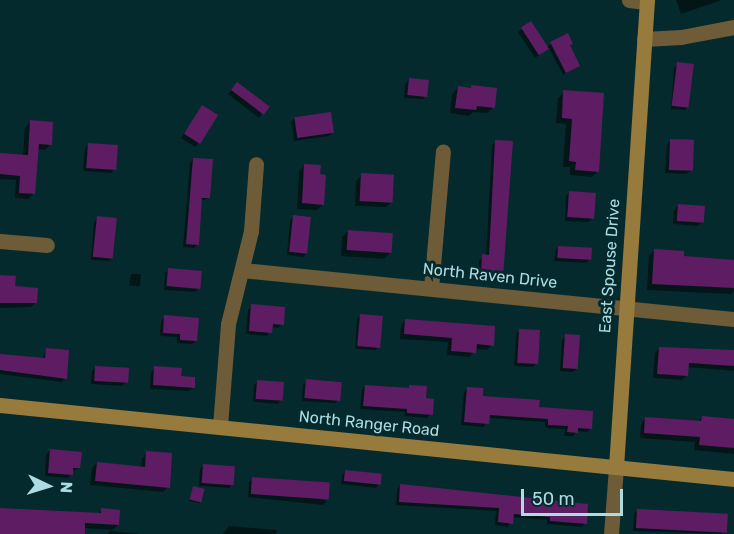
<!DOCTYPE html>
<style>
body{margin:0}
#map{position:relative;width:734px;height:534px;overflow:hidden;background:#052a2e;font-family:Rubik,sans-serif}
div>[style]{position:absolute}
.shadow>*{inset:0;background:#0007}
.building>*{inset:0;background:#5e1d62;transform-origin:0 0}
.street>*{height:15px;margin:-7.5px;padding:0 7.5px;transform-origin:7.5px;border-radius:7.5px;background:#6d5c37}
.secondary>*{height:15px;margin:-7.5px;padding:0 7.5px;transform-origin:7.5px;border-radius:7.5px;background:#977b3d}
span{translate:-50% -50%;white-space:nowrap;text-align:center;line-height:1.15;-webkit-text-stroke:6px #052a2e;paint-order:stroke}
.street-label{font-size:16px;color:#acdce2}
.north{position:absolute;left:18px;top:456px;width:60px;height:60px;-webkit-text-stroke:4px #052a2e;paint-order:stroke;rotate:94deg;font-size:16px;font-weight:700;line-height:24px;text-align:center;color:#acdce2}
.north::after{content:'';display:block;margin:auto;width:21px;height:27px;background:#acdce2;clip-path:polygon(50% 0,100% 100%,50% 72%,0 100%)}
.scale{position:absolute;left:521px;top:489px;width:102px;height:27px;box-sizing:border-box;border:3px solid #acdce2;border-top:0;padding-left:8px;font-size:18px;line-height:21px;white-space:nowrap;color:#acdce2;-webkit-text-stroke:4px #052a2e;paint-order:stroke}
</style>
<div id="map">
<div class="shadow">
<i style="clip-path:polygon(676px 0,722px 0,681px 14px)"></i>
<i style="clip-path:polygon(530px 23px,546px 47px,567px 35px,568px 46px,579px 66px,563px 75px,549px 48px,535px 58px,518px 32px)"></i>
<i style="clip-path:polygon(678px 64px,689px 106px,685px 110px,671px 109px,674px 68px)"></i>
<i style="clip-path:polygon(409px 80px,426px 95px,423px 99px,404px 98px,405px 84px)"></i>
<i style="clip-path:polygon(234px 87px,262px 114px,259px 118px,228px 94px)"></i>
<i style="clip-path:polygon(471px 87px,493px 108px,487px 113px,473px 112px,469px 116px,450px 113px,452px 94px,458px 88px,469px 89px)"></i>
<i style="clip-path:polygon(564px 92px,598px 171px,592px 177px,570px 175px,570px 167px,563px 167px,566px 124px,556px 123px,558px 98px)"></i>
<i style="clip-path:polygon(202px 107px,199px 143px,195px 147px,181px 138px)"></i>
<i style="clip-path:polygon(295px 118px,332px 133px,329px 136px,294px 141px,291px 122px)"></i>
<i style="clip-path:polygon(30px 122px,50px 145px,45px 150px,37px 149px,34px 193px,28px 199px,15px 198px,16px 180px,0 179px,0 154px,23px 156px,25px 127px)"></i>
<i style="clip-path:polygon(671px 140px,690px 171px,686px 174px,665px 173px,667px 144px)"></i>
<i style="clip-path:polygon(496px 141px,502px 276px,498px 280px,478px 278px,479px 260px,486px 256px,492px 145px)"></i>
<i style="clip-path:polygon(89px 145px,115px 169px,111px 173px,83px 171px,85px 148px)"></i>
<i style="clip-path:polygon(193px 159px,209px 198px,201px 201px,198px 244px,194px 248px,183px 247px,190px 163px)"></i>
<i style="clip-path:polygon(305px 165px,323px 204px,317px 210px,297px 209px,299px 171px)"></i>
<i style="clip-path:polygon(362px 175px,392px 202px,386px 207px,355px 206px,356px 181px)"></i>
<i style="clip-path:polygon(570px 192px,592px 219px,588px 222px,565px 221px,566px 196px)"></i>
<i style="clip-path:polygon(678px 206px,702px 222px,698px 226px,673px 224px,674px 210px)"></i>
<i style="clip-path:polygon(293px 217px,307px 253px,303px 257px,287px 255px,290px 221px)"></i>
<i style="clip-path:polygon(98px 218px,113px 258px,109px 261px,91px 260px,94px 222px)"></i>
<i style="clip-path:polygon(348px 231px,390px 253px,384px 259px,341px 256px,342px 237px)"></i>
<i style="clip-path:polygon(558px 247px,590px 259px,586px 263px,554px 261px,555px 251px)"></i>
<i style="clip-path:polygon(655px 250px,682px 258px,734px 262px,734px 291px,731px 294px,647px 290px,649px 256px)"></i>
<i style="clip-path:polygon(169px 270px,199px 288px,195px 292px,164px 290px,165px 273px)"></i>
<i style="clip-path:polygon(131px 274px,141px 274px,140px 286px,129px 286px)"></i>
<i style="clip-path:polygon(0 277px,14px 288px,35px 303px,31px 307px,0 308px)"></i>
<i style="clip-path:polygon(252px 306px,282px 324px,278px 328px,271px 327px,267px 336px,246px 334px,248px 310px)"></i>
<i style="clip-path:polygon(361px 316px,379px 347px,375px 350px,355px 349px,357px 319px)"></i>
<i style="clip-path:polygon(165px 317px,196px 341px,192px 344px,177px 343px,177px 337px,160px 336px,161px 321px)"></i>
<i style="clip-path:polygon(406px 320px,492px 345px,487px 350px,475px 349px,470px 357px,447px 355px,448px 342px,400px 339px,401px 325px)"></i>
<i style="clip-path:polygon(520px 330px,536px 364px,533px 367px,514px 366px,516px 334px)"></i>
<i style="clip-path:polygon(566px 336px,577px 369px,573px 372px,560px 371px,562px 340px)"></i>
<i style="clip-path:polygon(660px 348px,734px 352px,734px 371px,687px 367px,687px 375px,682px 380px,653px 378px,655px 353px)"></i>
<i style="clip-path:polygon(46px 350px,65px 379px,61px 382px,0 374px,0 356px,42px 360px)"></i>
<i style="clip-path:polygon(95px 367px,126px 382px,122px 386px,91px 384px,92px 371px)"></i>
<i style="clip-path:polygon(155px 368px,180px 377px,193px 388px,189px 391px,150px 389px,151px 372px)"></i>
<i style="clip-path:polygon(307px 381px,339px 399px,335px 403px,302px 401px,303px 385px)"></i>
<i style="clip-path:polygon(258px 382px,281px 400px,278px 404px,253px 402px,254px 385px)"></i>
<i style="clip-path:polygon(365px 386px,407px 389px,410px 387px,424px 400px,431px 414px,427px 418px,404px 416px,405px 412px,360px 409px,362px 390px)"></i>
<i style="clip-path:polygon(467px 389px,481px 397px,538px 408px,591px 428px,587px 432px,577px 431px,573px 436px,564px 436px,565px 429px,545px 428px,545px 422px,488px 418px,484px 427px,461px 425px,464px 392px)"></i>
<i style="clip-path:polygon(702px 417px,734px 421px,734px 454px,694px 450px,695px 442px,640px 438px,641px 424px,646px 418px,698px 422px)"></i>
<i style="clip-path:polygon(50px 451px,79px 468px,72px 471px,68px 478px,45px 476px,46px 455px)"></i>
<i style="clip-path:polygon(147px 453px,168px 487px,163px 492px,90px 485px,92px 468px,97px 463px,141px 468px,142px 458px)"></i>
<i style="clip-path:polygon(204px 465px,232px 484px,229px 488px,199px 486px,200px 469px)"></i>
<i style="clip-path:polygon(345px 472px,379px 484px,376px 488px,341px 484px,342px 475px)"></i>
<i style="clip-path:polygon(253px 479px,327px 501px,323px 505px,248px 497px,249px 482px)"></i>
<i style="clip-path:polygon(400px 486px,585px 523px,582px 527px,547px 524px,547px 520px,512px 517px,508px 527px,495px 525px,496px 511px,396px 505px,397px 489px)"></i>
<i style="clip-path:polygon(193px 488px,201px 502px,200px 503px,189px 501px)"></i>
<i style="clip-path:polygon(0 509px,97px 515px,102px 510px,118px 525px,111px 531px,140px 534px,107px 534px,111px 530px,83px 528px,83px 534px,0 534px)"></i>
<i style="clip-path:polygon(638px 510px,725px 530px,721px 534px,633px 531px,634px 514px)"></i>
<i style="clip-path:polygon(229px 526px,277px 530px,276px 534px,223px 534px)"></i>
</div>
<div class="building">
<i style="left:531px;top:21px;width:33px;height:12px;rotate:57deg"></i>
<i style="clip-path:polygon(568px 33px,573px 44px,570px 45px,580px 66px,566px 73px,550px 42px)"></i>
<i style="left:677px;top:62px;width:17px;height:44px;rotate:7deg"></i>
<i style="left:409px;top:78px;width:20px;height:17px;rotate:6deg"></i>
<i style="left:237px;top:82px;width:41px;height:10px;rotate:37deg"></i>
<i style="clip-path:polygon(471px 85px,497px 88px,495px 108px,477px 106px,476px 110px,455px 108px,458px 86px,471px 88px)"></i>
<i style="clip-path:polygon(563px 90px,604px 93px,599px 172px,575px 170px,576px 162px,569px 161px,572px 119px,562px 118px)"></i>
<i style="left:202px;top:105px;width:19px;height:34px;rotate:32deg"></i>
<i style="left:331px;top:112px;width:21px;height:37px;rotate:82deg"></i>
<i style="clip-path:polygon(30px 120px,53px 122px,52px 145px,39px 144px,35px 194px,19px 193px,20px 176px,0 174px,0 153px,28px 155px)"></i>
<i style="left:670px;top:139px;width:24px;height:31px;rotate:2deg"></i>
<i style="clip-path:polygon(495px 140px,513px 141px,503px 277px,481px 275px,482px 254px,489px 255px)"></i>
<i style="left:88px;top:143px;width:30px;height:25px;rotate:4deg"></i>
<i style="clip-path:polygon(193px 158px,213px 159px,210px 198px,202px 198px,199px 245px,186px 244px)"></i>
<i style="clip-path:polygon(304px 164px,321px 165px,320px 174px,326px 175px,324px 205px,302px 203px)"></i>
<i style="left:361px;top:173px;width:33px;height:28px;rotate:3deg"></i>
<i style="left:569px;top:191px;width:27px;height:26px;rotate:4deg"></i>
<i style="left:678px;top:204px;width:27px;height:17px;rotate:4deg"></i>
<i style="left:293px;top:215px;width:18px;height:37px;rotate:6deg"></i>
<i style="left:97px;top:216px;width:20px;height:41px;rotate:6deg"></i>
<i style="left:348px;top:230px;width:45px;height:20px;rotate:4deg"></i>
<i style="left:558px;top:246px;width:34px;height:12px;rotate:3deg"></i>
<i style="clip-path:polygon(654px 249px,684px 251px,684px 256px,734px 260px,734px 288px,652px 284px)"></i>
<i style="left:168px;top:268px;width:34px;height:18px;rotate:5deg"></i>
<i style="clip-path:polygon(0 275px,16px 276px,15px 286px,38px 288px,37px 303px,0 303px)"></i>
<i style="clip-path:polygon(251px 304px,285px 307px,284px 325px,273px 324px,272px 333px,249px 331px)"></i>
<i style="left:360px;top:314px;width:23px;height:32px;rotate:5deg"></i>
<i style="clip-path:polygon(164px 315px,199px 318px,197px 341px,180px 340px,180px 334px,163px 333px)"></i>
<i style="clip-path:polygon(405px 319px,495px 326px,494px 346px,477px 344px,476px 353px,451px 351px,452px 338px,404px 334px)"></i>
<i style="left:519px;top:329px;width:21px;height:34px;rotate:3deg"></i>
<i style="left:565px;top:334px;width:15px;height:34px;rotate:4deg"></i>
<i style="clip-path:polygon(659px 347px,734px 350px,734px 366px,689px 363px,688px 376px,657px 374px)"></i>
<i style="clip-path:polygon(46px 348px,69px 350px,67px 379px,0 370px,0 354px,45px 358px)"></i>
<i style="left:95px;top:366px;width:34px;height:15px;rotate:3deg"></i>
<i style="clip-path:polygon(154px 366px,182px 368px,181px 376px,195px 377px,195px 388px,153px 385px)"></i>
<i style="left:306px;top:379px;width:36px;height:19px;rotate:5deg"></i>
<i style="left:257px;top:380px;width:27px;height:19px;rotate:4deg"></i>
<i style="clip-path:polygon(365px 385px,409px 388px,409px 385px,427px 386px,426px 398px,434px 399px,433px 415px,407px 413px,407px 409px,363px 406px)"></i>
<i style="clip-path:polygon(467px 387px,483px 388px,483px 396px,540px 400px,539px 407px,593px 411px,592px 429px,578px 428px,578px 433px,567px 432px,568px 426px,548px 425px,548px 419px,490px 415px,489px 424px,464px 422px)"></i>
<i style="clip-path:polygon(702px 416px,734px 419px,734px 448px,699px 445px,700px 437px,644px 433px,645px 417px,701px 421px)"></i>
<i style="clip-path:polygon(50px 449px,82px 452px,80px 468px,73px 468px,73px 475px,48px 473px)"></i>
<i style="clip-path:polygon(146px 451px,172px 453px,170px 488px,95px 481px,97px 462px,145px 467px)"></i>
<i style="left:203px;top:464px;width:32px;height:19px;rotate:4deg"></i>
<i style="left:345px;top:470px;width:37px;height:11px;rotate:6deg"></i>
<i style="left:252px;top:477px;width:78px;height:17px;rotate:4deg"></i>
<i style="clip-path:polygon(400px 484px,588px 504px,587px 524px,550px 521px,550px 517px,514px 514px,513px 524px,498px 522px,499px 508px,399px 502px)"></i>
<i style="left:193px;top:486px;width:12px;height:14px;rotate:14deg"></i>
<i style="clip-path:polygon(0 508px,101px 513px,101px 508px,120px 510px,119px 525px,85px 523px,85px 534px,0 534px)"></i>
<i style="left:637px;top:509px;width:91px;height:19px;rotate:3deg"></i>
</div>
<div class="street">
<i style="left:629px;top:0;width:17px;rotate:7deg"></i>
<i style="left:644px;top:39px;width:37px;rotate:-3deg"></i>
<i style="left:681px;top:37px;width:54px;rotate:-10.7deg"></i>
<i style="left:0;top:241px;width:47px;rotate:4.9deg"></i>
<i style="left:242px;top:270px;width:494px;rotate:5.7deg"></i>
<i style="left:431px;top:288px;width:137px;rotate:-85deg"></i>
<i style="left:220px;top:426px;width:102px;rotate:-85.5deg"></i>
<i style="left:228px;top:324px;width:96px;rotate:-76.1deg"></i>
<i style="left:251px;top:231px;width:67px;rotate:-85.7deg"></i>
<i style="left:611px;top:534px;width:67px;rotate:-85.7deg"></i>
</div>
<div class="secondary">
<i style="left:0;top:405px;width:738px;rotate:5.76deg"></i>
<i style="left:616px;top:467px;width:468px;rotate:-86.2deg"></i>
</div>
<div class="street-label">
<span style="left:610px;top:266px;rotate:-86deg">East Spouse Drive</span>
<span style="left:490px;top:276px;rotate:6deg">North Raven Drive</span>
<span style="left:369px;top:424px;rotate:6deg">North Ranger Road</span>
</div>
<div class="north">N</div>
<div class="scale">50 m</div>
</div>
